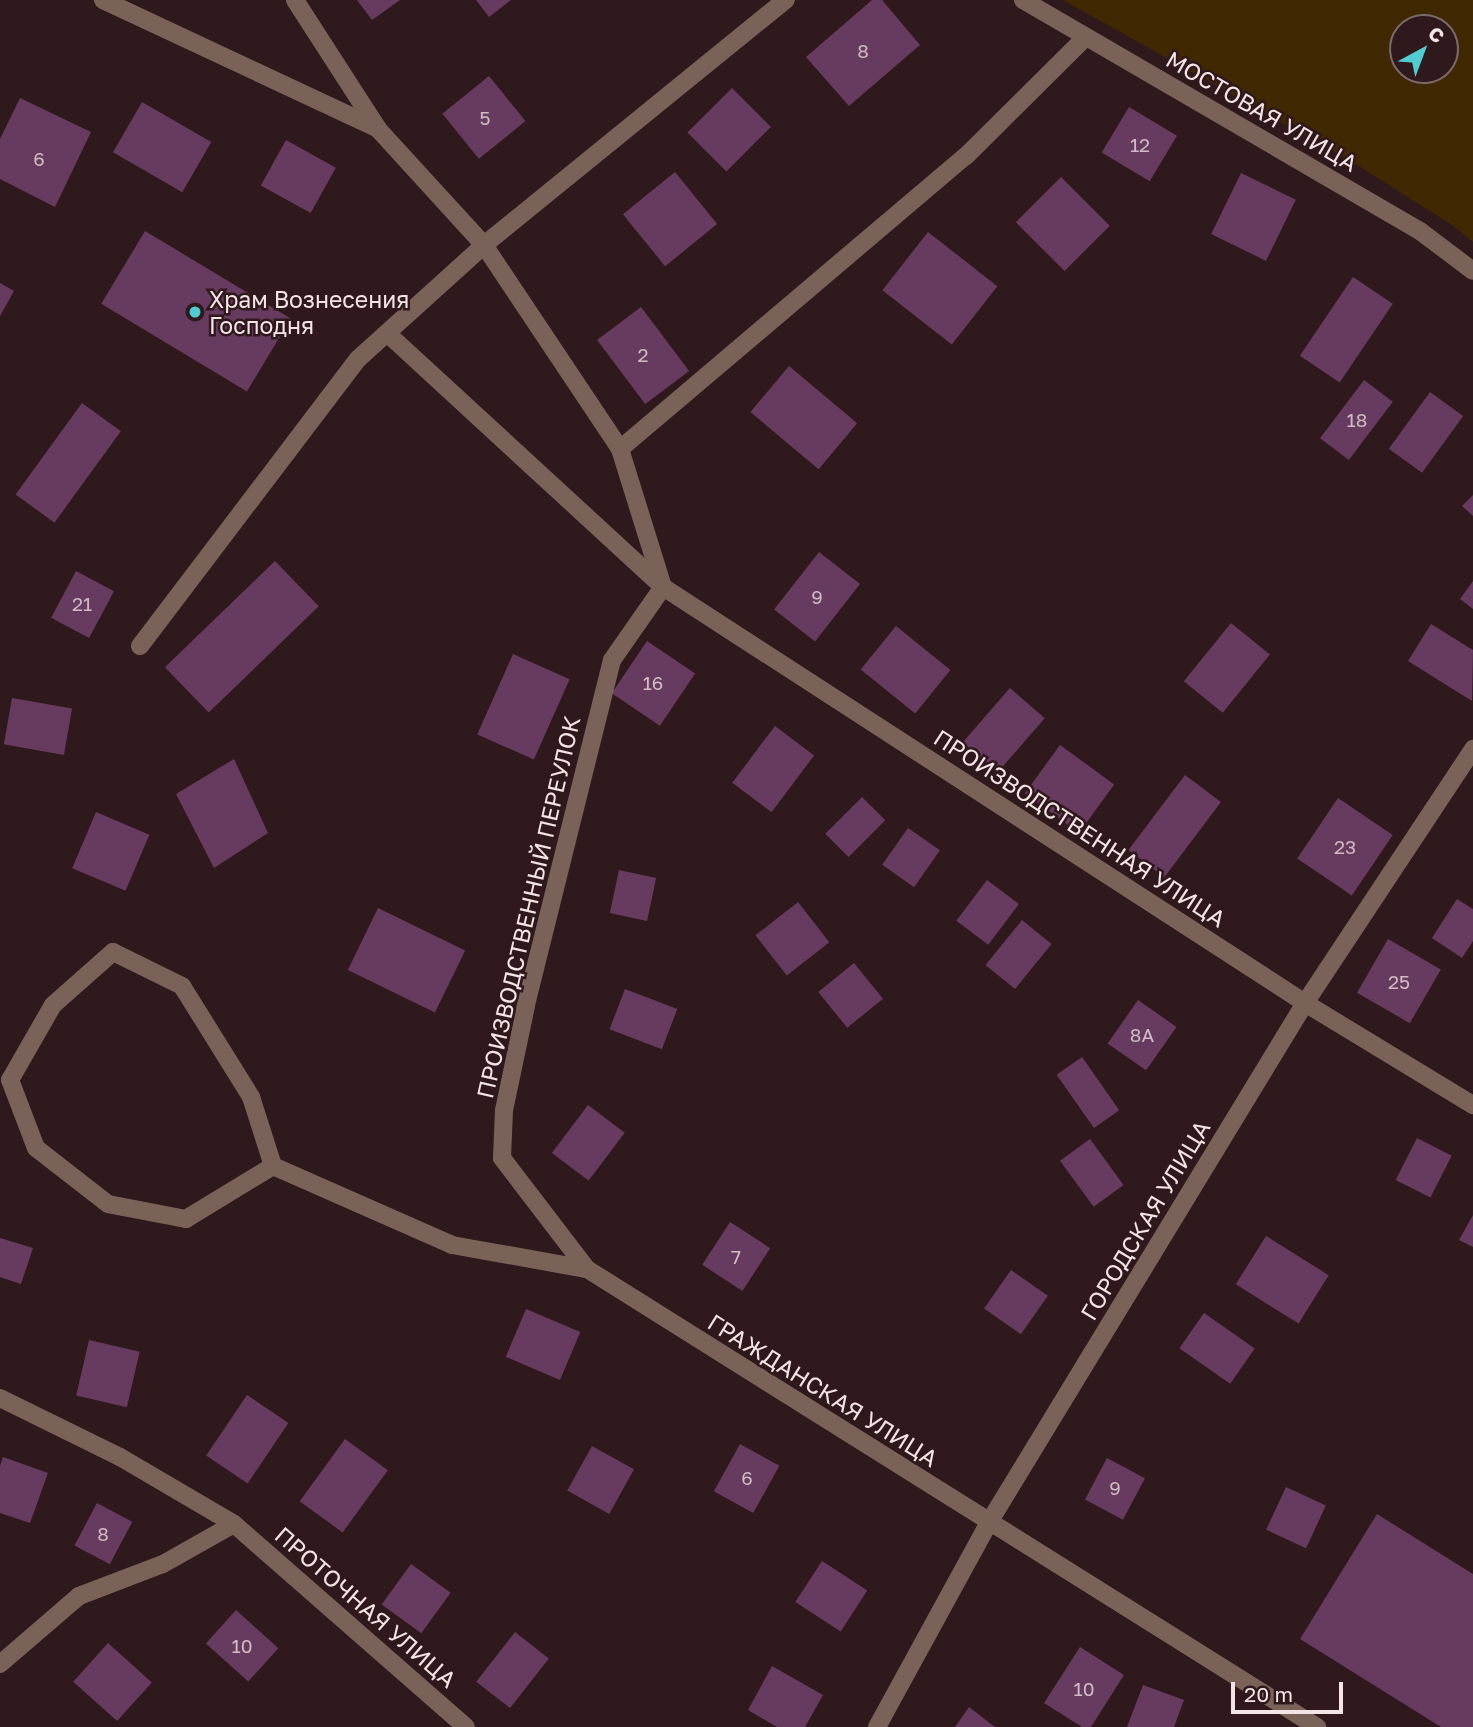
<!DOCTYPE html>
<meta charset="utf-8">
<style>
body{margin:0}
#map{position:relative;width:1473px;height:1727px;overflow:hidden;background:#2f191d;font-family:"Golos Text",sans-serif}
div>[style]{position:absolute}
.green>*{inset:0;background:#3f2802}
.building>*{inset:0;background:#673b5f;transform-origin:0 0}
.minor>*{height:18px;margin:-9px;padding:0 9px;transform-origin:9px;border-radius:9px;background:#7b6258}
.tertiary>*{height:18px;margin:-9px;padding:0 9px;transform-origin:9px;border-radius:9px;background:#7b6258}
.dots>*{width:19px;height:19px;translate:-50% -50%;box-sizing:border-box;border:4px solid #2f191d;border-radius:50%}
span{translate:-50% -50%;white-space:nowrap;text-align:center;line-height:1.15;-webkit-text-stroke:5px #2f191d;paint-order:stroke}
.number-label{font-size:19px;color:#d1bac4}
.number-label span{-webkit-text-stroke-width:0}
.street-label{font-size:23px;color:#f4e4e6}
.poi-label{font-size:23px;color:#f4e4e6}
.left{translate:0 -50%;text-align:left}
.north{position:absolute;left:1389px;top:14px;width:70px;height:70px;box-sizing:border-box;background:#2f191d;border:2px solid #7e6a6d;border-radius:50%;rotate:41deg;font-size:19px;font-weight:700;line-height:28px;text-align:center;color:#f4e4e6}
.north::after{content:'';display:block;margin:auto;width:24px;height:32px;background:#51ccd1;clip-path:polygon(50% 0,100% 100%,50% 72%,0 100%)}
.scale{position:absolute;left:1231px;top:1682px;width:112px;height:32px;box-sizing:border-box;border:4px solid #f4e4e6;border-top:0;padding-left:9px;font-size:21px;line-height:24px;white-space:nowrap;color:#f4e4e6;-webkit-text-stroke:5px #2f191d;paint-order:stroke}
</style>
<div id="map">
<div class="green">
<i style="clip-path:polygon(evenodd,1063px 0,1473px 0,1473px 242px,1452px 225px,1354px 163px,1063px 0,1403px 28px,1445px 28px,1445px 70px,1403px 70px,1403px 28px)"></i>
</div>
<div class="building">
<i style="clip-path:polygon(357px 0,400px 0,372px 20px)"></i>
<i style="clip-path:polygon(476px 0,511px 0,489px 17px)"></i>
<i style="clip-path:polygon(872px 0,882px 0,920px 45px,849px 106px,806px 57px)"></i>
<i style="left:489px;top:76px;width:58px;height:60px;rotate:51deg"></i>
<i style="left:732px;top:88px;width:55px;height:63px;rotate:45deg"></i>
<i style="clip-path:polygon(20px 98px,91px 132px,55px 207px,0 179px,0 139px)"></i>
<i style="left:142px;top:102px;width:80px;height:58px;rotate:30deg"></i>
<i style="left:1129px;top:107px;width:56px;height:53px;rotate:31deg"></i>
<i style="left:286px;top:140px;width:57px;height:52px;rotate:29deg"></i>
<i style="left:675px;top:172px;width:67px;height:67px;rotate:51deg"></i>
<i style="left:1241px;top:173px;width:61px;height:68px;rotate:26deg"></i>
<i style="left:1061px;top:177px;width:69px;height:64px;rotate:45deg"></i>
<i style="left:145px;top:231px;width:170px;height:85px;rotate:31deg"></i>
<i style="left:928px;top:232px;width:88px;height:74px;rotate:38deg"></i>
<i style="left:1353px;top:277px;width:48px;height:95px;rotate:34deg"></i>
<i style="clip-path:polygon(0 283px,14px 291px,0 316px)"></i>
<i style="left:641px;top:307px;width:80px;height:55px;rotate:53deg"></i>
<i style="left:789px;top:366px;width:89px;height:60px;rotate:40deg"></i>
<i style="left:1364px;top:380px;width:36px;height:73px;rotate:37deg"></i>
<i style="left:1430px;top:392px;width:41px;height:70px;rotate:36deg"></i>
<i style="left:82px;top:403px;width:48px;height:113px;rotate:36deg"></i>
<i style="clip-path:polygon(1473px 495px,1473px 516px,1462px 506px)"></i>
<i style="left:819px;top:552px;width:52px;height:73px;rotate:38deg"></i>
<i style="left:275px;top:561px;width:63px;height:153px;rotate:46deg"></i>
<i style="left:76px;top:571px;width:43px;height:53px;rotate:28deg"></i>
<i style="clip-path:polygon(1473px 581px,1473px 609px,1460px 599px)"></i>
<i style="left:1231px;top:623px;width:50px;height:75px;rotate:39deg"></i>
<i style="clip-path:polygon(1431px 624px,1473px 650px,1472px 701px,1408px 661px)"></i>
<i style="left:896px;top:626px;width:70px;height:56px;rotate:39deg"></i>
<i style="left:647px;top:641px;width:58px;height:63px;rotate:34deg"></i>
<i style="left:513px;top:654px;width:62px;height:88px;rotate:24deg"></i>
<i style="left:1010px;top:688px;width:46px;height:72px;rotate:41deg"></i>
<i style="left:12px;top:698px;width:61px;height:47px;rotate:10deg"></i>
<i style="left:775px;top:726px;width:49px;height:71px;rotate:37deg"></i>
<i style="left:1060px;top:745px;width:67px;height:60px;rotate:36deg"></i>
<i style="clip-path:polygon(234px 759px,268px 833px,214px 868px,176px 794px)"></i>
<i style="left:1185px;top:775px;width:45px;height:94px;rotate:37deg"></i>
<i style="left:862px;top:797px;width:33px;height:52px;rotate:45deg"></i>
<i style="left:1338px;top:798px;width:66px;height:73px;rotate:34deg"></i>
<i style="left:96px;top:812px;width:58px;height:61px;rotate:23deg"></i>
<i style="left:908px;top:828px;width:39px;height:45px;rotate:35deg"></i>
<i style="left:619px;top:870px;width:38px;height:44px;rotate:12deg"></i>
<i style="left:987px;top:880px;width:40px;height:51px;rotate:37deg"></i>
<i style="clip-path:polygon(1457px 899px,1473px 909px,1473px 941px,1462px 958px,1432px 938px)"></i>
<i style="left:798px;top:902px;width:51px;height:54px;rotate:52deg"></i>
<i style="left:378px;top:908px;width:97px;height:69px;rotate:26deg"></i>
<i style="left:1022px;top:920px;width:38px;height:58px;rotate:39deg"></i>
<i style="left:1388px;top:939px;width:61px;height:62px;rotate:30deg"></i>
<i style="left:854px;top:963px;width:46px;height:46px;rotate:51deg"></i>
<i style="left:625px;top:989px;width:56px;height:43px;rotate:21deg"></i>
<i style="left:1138px;top:1000px;width:47px;height:53px;rotate:35deg"></i>
<i style="left:1082px;top:1057px;width:65px;height:31px;rotate:55deg"></i>
<i style="left:588px;top:1105px;width:46px;height:60px;rotate:37deg"></i>
<i style="left:1417px;top:1138px;width:39px;height:47px;rotate:27deg"></i>
<i style="left:1090px;top:1139px;width:57px;height:37px;rotate:54deg"></i>
<i style="clip-path:polygon(1473px 1215px,1473px 1247px,1459px 1240px)"></i>
<i style="left:730px;top:1222px;width:48px;height:51px;rotate:33deg"></i>
<i style="left:1266px;top:1236px;width:74px;height:57px;rotate:32deg"></i>
<i style="clip-path:polygon(0 1238px,33px 1248px,21px 1284px,0 1277px)"></i>
<i style="left:1011px;top:1270px;width:45px;height:47px;rotate:35deg"></i>
<i style="left:526px;top:1309px;width:59px;height:52px;rotate:23deg"></i>
<i style="left:1204px;top:1313px;width:62px;height:43px;rotate:35deg"></i>
<i style="left:89px;top:1340px;width:52px;height:57px;rotate:13deg"></i>
<i style="left:247px;top:1395px;width:50px;height:73px;rotate:34deg"></i>
<i style="left:345px;top:1439px;width:53px;height:77px;rotate:36deg"></i>
<i style="left:740px;top:1444px;width:45px;height:54px;rotate:29deg"></i>
<i style="left:592px;top:1446px;width:48px;height:51px;rotate:29deg"></i>
<i style="clip-path:polygon(3px 1457px,48px 1473px,30px 1523px,0 1513px,0 1466px)"></i>
<i style="left:1107px;top:1458px;width:43px;height:47px;rotate:28deg"></i>
<i style="left:1286px;top:1487px;width:44px;height:47px;rotate:25deg"></i>
<i style="left:97px;top:1503px;width:40px;height:48px;rotate:28deg"></i>
<i style="clip-path:polygon(1377px 1514px,1473px 1574px,1473px 1727px,1441px 1727px,1300px 1639px)"></i>
<i style="left:822px;top:1561px;width:54px;height:49px;rotate:33deg"></i>
<i style="left:411px;top:1564px;width:49px;height:50px;rotate:36deg"></i>
<i style="left:236px;top:1610px;width:57px;height:45px;rotate:42deg"></i>
<i style="left:515px;top:1632px;width:43px;height:63px;rotate:38deg"></i>
<i style="left:108px;top:1643px;width:59px;height:52px;rotate:42deg"></i>
<i style="clip-path:polygon(1080px 1647px,1124px 1675px,1091px 1727px,1082px 1727px,1044px 1703px)"></i>
<i style="clip-path:polygon(772px 1666px,823px 1695px,805px 1727px,777px 1727px,748px 1710px)"></i>
<i style="clip-path:polygon(1143px 1685px,1184px 1700px,1174px 1727px,1127px 1727px)"></i>
<i style="clip-path:polygon(969px 1707px,995px 1727px,955px 1727px)"></i>
</div>
<div class="minor">
<i style="left:103px;top:0;width:304px;rotate:25.1deg"></i>
<i style="left:295px;top:0;width:153px;rotate:57.2deg"></i>
<i style="left:378px;top:129px;width:157px;rotate:47.6deg"></i>
<i style="left:484px;top:245px;width:245px;rotate:56.3deg"></i>
<i style="left:620px;top:449px;width:145px;rotate:72.7deg"></i>
<i style="left:663px;top:587px;width:765px;rotate:32.94deg"></i>
<i style="left:1305px;top:1003px;width:197px;rotate:31.3deg"></i>
<i style="left:1023px;top:0;width:459px;rotate:30.2deg"></i>
<i style="left:1420px;top:231px;width:66px;rotate:37deg"></i>
<i style="left:389px;top:335px;width:372px;rotate:42.6deg"></i>
<i style="left:663px;top:587px;width:89px;rotate:124.9deg"></i>
<i style="left:612px;top:660px;width:357px;rotate:104deg"></i>
<i style="left:526px;top:1006px;width:106px;rotate:101.9deg"></i>
<i style="left:504px;top:1110px;width:48px;rotate:92.4deg"></i>
<i style="left:502px;top:1158px;width:140px;rotate:52.6deg"></i>
<i style="left:620px;top:449px;width:453px;rotate:-40.3deg"></i>
<i style="left:966px;top:156px;width:169px;rotate:-44.8deg"></i>
<i style="left:140px;top:646px;width:360px;rotate:-52.8deg"></i>
<i style="left:358px;top:359px;width:170px;rotate:-42.1deg"></i>
<i style="left:484px;top:245px;width:389px;rotate:-39.1deg"></i>
<i style="left:273px;top:1166px;width:102px;rotate:148.7deg"></i>
<i style="left:186px;top:1219px;width:79px;rotate:-169.1deg"></i>
<i style="left:108px;top:1204px;width:91px;rotate:-142.1deg"></i>
<i style="left:36px;top:1148px;width:73px;rotate:-110.9deg"></i>
<i style="left:10px;top:1080px;width:86px;rotate:-60.2deg"></i>
<i style="left:53px;top:1005px;width:80px;rotate:-41.5deg"></i>
<i style="left:113px;top:952px;width:77px;rotate:26.2deg"></i>
<i style="left:182px;top:986px;width:131px;rotate:58.1deg"></i>
<i style="left:251px;top:1097px;width:72px;rotate:72.3deg"></i>
<i style="left:273px;top:1166px;width:196px;rotate:23.8deg"></i>
<i style="left:452px;top:1245px;width:137px;rotate:10.1deg"></i>
<i style="left:587px;top:1269px;width:862px;rotate:32.1deg"></i>
<i style="left:0;top:1398px;width:134px;rotate:26.2deg"></i>
<i style="left:120px;top:1457px;width:132px;rotate:30.4deg"></i>
<i style="left:234px;top:1524px;width:308px;rotate:41.2deg"></i>
<i style="left:0;top:1664px;width:104px;rotate:-40.7deg"></i>
<i style="left:79px;top:1596px;width:90px;rotate:-20.9deg"></i>
<i style="left:163px;top:1564px;width:81px;rotate:-29.4deg"></i>
</div>
<div class="tertiary">
<i style="left:877px;top:1727px;width:231px;rotate:-61.3deg"></i>
<i style="left:988px;top:1524px;width:610px;rotate:-58.68deg"></i>
<i style="left:1305px;top:1003px;width:305px;rotate:-56.5deg"></i>
</div>
<div class="dots">
<i style="left:195px;top:312px;background:#51ccd1"></i>
</div>
<div class="number-label">
<span style="left:863px;top:51px">8</span>
<span style="left:485px;top:118px">5</span>
<span style="left:1140px;top:145px">12</span>
<span style="left:39px;top:159px">6</span>
<span style="left:643px;top:355px">2</span>
<span style="left:1357px;top:420px">18</span>
<span style="left:817px;top:597px">9</span>
<span style="left:82px;top:604px">21</span>
<span style="left:653px;top:683px">16</span>
<span style="left:1345px;top:847px">23</span>
<span style="left:1399px;top:982px">25</span>
<span style="left:1142px;top:1035px">8А</span>
<span style="left:736px;top:1257px">7</span>
<span style="left:747px;top:1478px">6</span>
<span style="left:1115px;top:1488px">9</span>
<span style="left:103px;top:1534px">8</span>
<span style="left:242px;top:1646px">10</span>
<span style="left:1084px;top:1689px">10</span>
</div>
<div class="street-label">
<span style="left:1262px;top:111px;rotate:30deg">МОСТОВАЯ УЛИЦА</span>
<span style="left:1080px;top:828px;rotate:33deg">ПРОИЗВОДСТВЕННАЯ УЛИЦА</span>
<span style="left:528px;top:907px;rotate:-77deg">ПРОИЗВОДСТВЕННЫЙ ПЕРЕУЛОК</span>
<span style="left:1145px;top:1220px;rotate:-59deg">ГОРОДСКАЯ УЛИЦА</span>
<span style="left:823px;top:1390px;rotate:32deg">ГРАЖДАНСКАЯ УЛИЦА</span>
<span style="left:366px;top:1607px;rotate:41deg">ПРОТОЧНАЯ УЛИЦА</span>
</div>
<div class="poi-label">
<span class="left" style="left:209px;top:312px">Храм Вознесения<br>Господня</span>
</div>
<div class="north">С</div>
<div class="scale">20 m</div>
</div>
